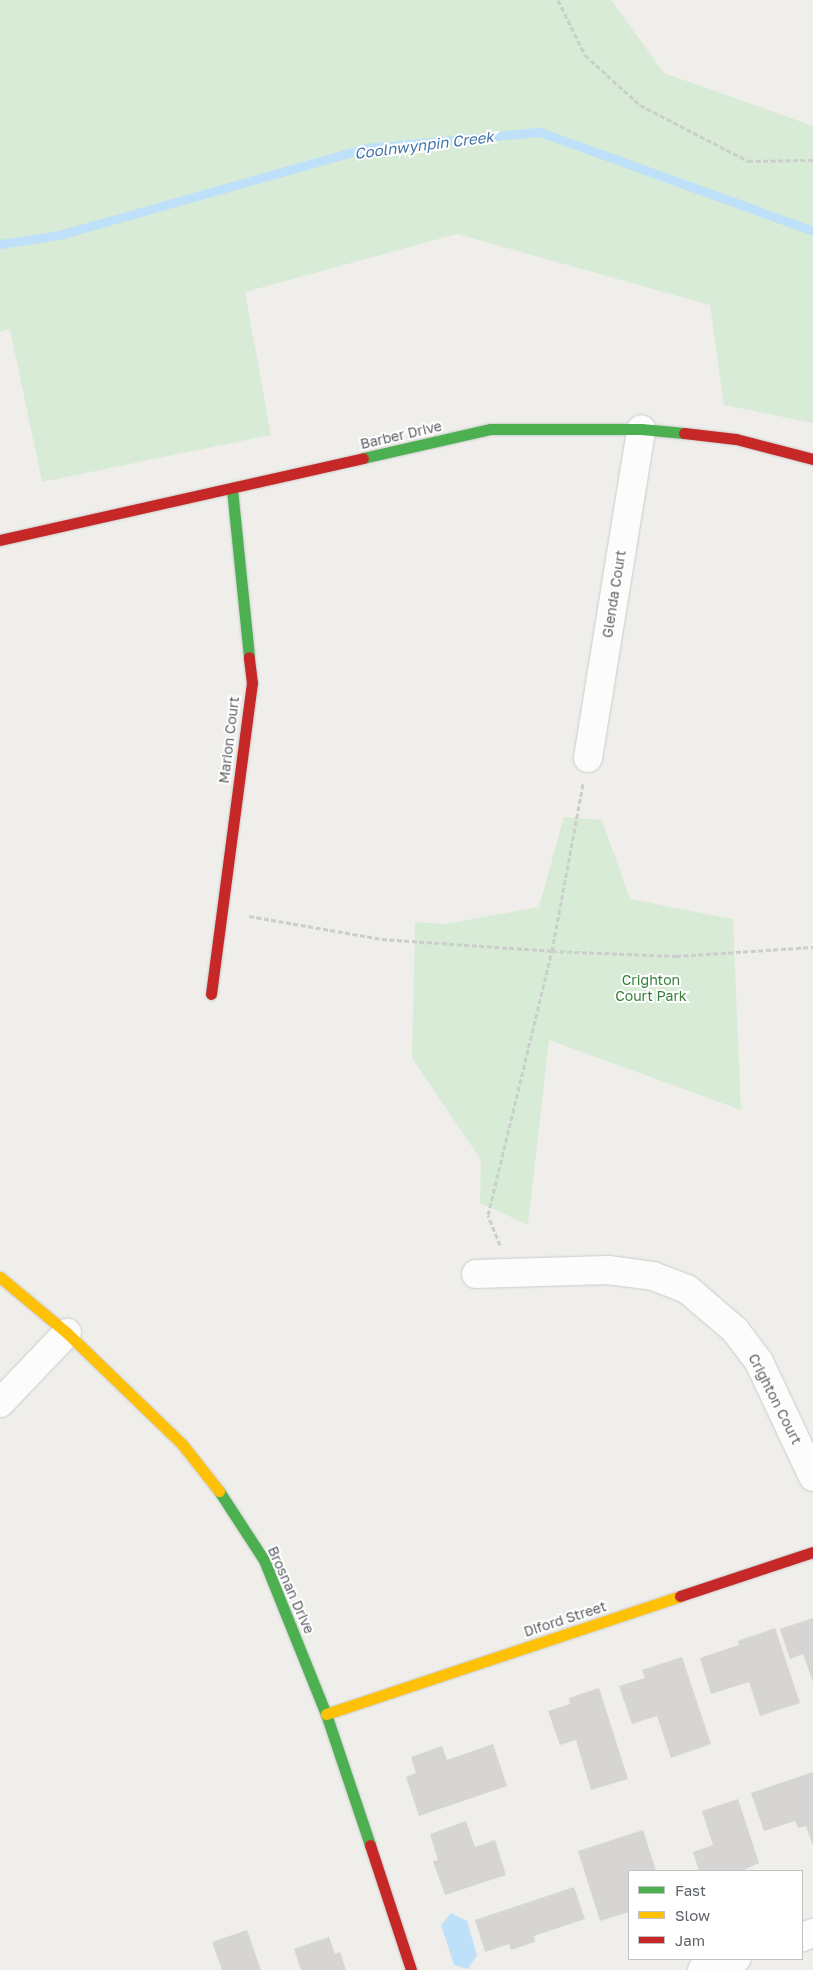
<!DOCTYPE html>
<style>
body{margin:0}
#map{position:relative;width:813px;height:1970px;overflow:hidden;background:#efeeea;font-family:"Golos Text",sans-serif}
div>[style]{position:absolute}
.green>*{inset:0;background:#d8ebd6}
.water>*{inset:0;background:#bfe0f9}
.stream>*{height:9px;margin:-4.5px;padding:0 4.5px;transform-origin:4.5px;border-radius:4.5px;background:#bfe0f9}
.building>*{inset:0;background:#d6d5d3}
.path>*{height:3px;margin-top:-1.5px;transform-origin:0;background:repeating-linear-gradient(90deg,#cacfcc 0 5px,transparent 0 7.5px)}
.roads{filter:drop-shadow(0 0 1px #cbcccc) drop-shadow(0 0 1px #cbcccc)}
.street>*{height:28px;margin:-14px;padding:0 14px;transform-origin:14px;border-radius:14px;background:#fdfcfc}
.fast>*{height:11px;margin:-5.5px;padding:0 5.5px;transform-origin:5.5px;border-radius:5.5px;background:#4caf50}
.slow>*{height:11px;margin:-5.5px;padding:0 5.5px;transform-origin:5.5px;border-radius:5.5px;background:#ffc107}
.jam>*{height:11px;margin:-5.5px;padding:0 5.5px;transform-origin:5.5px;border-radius:5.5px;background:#c62828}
span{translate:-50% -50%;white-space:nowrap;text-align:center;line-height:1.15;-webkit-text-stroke:4px #fff;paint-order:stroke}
.street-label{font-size:14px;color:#5f6368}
.park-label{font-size:14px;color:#348238}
.water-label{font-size:15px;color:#4174aa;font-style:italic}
.legend{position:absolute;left:628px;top:1870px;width:175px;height:90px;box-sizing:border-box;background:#fff;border:1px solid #bfc1c3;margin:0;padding:6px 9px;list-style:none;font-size:15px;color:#5f6368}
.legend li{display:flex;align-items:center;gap:10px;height:25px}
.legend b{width:25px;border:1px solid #bfc1c3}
</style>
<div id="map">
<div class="green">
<i style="clip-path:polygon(0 0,611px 0,664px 73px,813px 126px,813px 423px,724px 405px,710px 305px,457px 234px,245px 292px,271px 435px,42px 482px,10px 329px,0 332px)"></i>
<i style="clip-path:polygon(564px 817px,602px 820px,630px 899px,733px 919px,741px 1110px,549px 1040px,528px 1225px,480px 1203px,481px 1160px,412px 1058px,415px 922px,445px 924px,539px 907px)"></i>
</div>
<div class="water">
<i style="clip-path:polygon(451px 1913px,467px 1921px,477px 1955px,468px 1969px,454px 1965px,441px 1925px)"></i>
</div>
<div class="stream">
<i style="left:0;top:244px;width:60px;rotate:-8.7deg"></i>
<i style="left:59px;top:235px;width:319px;rotate:-15.8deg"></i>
<i style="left:366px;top:148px;width:175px;rotate:-5.3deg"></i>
<i style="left:540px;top:132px;width:290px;rotate:19.9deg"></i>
</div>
<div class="building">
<i style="clip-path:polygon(813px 1618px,813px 1682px,803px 1654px,790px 1659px,780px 1629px)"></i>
<i style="clip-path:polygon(775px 1628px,800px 1703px,760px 1716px,749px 1682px,711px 1694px,700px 1658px,739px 1645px,738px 1641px)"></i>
<i style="clip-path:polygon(682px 1657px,711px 1744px,671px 1758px,657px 1716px,632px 1724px,619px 1686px,645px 1678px,642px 1670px)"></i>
<i style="clip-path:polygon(599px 1688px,628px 1779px,591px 1790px,576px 1740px,560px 1745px,548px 1711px,570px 1704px,569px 1698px)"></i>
<i style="clip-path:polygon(493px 1744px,507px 1786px,419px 1816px,406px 1777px,416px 1773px,411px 1757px,442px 1746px,447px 1760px)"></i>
<i style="clip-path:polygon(813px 1772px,813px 1846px,806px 1826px,798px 1828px,795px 1821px,764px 1831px,751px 1793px)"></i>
<i style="clip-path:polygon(738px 1799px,759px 1863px,742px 1871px,699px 1871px,693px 1852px,713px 1845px,702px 1811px)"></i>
<i style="clip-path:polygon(466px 1821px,475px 1847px,495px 1840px,506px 1875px,445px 1895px,433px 1861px,438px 1860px,430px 1834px)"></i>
<i style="clip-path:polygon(643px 1830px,656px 1871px,629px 1871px,629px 1912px,600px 1921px,578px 1851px)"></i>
<i style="clip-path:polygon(574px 1887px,585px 1919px,534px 1936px,535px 1942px,511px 1950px,509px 1944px,485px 1952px,475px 1920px)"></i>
<i style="clip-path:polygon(247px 1930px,261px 1970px,222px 1970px,212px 1942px)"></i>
<i style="clip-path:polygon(329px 1937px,335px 1954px,340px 1952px,346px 1970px,301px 1970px,294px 1949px)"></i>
</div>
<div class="path">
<i style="left:558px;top:0;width:61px;rotate:63.9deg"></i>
<i style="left:585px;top:55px;width:74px;rotate:42.3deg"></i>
<i style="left:640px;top:105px;width:122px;rotate:27.4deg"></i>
<i style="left:748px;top:161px;width:65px;rotate:-0.9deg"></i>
<i style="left:249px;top:916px;width:135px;rotate:9.8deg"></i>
<i style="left:382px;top:939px;width:170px;rotate:4deg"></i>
<i style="left:552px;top:951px;width:124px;rotate:2.3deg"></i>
<i style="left:676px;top:956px;width:137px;rotate:-3.8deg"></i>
<i style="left:500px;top:1245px;width:32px;rotate:-112deg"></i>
<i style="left:488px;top:1215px;width:272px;rotate:-76.4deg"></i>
<i style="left:552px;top:951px;width:170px;rotate:-79.5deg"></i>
</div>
<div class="roads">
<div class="street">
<i style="left:588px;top:758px;width:333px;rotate:-80.8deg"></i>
<i style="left:476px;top:1274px;width:132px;rotate:-1.7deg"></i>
<i style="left:608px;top:1270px;width:45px;rotate:7.6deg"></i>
<i style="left:653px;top:1276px;width:36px;rotate:21deg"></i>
<i style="left:687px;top:1289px;width:63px;rotate:40.5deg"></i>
<i style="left:735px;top:1330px;width:40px;rotate:53deg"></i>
<i style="left:759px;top:1362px;width:127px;rotate:64.8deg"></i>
<i style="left:0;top:1403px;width:97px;rotate:-46.3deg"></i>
<i style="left:802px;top:1937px;width:12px;rotate:-20deg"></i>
<i style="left:702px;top:1970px;width:36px;rotate:-18deg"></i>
</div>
<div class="fast">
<i style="left:363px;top:458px;width:131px;rotate:-12.8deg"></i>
<i style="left:491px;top:429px;width:150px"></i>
<i style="left:641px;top:429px;width:43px;rotate:5.3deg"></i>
<i style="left:232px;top:489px;width:169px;rotate:84.2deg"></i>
<i style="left:219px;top:1491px;width:82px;rotate:56.9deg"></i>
<i style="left:264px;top:1560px;width:166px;rotate:68.1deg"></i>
<i style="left:326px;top:1714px;width:138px;rotate:71.4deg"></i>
</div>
<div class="slow">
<i style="left:0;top:1277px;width:87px;rotate:39.9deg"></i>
<i style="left:67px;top:1333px;width:160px;rotate:44deg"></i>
<i style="left:182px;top:1444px;width:60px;rotate:51.8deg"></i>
<i style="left:326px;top:1714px;width:373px;rotate:-18.4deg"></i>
</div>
<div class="jam">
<i style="left:684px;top:433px;width:52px;rotate:6.6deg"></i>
<i style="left:736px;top:439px;width:80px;rotate:14.6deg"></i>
<i style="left:0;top:540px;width:372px;rotate:-12.7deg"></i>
<i style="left:211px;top:994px;width:314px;rotate:-82.5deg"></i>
<i style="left:252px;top:683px;width:26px;rotate:-97deg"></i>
<i style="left:680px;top:1596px;width:140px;rotate:-18.3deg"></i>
<i style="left:370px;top:1845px;width:132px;rotate:71.8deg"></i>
</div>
</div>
<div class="street-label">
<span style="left:401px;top:435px;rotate:-13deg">Barber Drive</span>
<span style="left:614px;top:594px;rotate:-81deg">Glenda Court</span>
<span style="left:229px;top:740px;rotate:-83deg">Marion Court</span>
<span style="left:775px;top:1399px;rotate:63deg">Crighton Court</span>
<span style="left:291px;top:1590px;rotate:66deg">Brosnan Drive</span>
<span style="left:565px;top:1619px;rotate:-18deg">Diford Street</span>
</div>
<div class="park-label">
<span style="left:651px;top:988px">Crighton<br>Court Park</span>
</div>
<div class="water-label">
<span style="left:424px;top:145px;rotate:-7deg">Coolnwynpin Creek</span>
</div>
<ul class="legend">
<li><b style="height:6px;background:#4caf50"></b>Fast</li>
<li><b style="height:6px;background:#ffc107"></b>Slow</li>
<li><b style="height:6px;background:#c62828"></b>Jam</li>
</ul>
</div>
